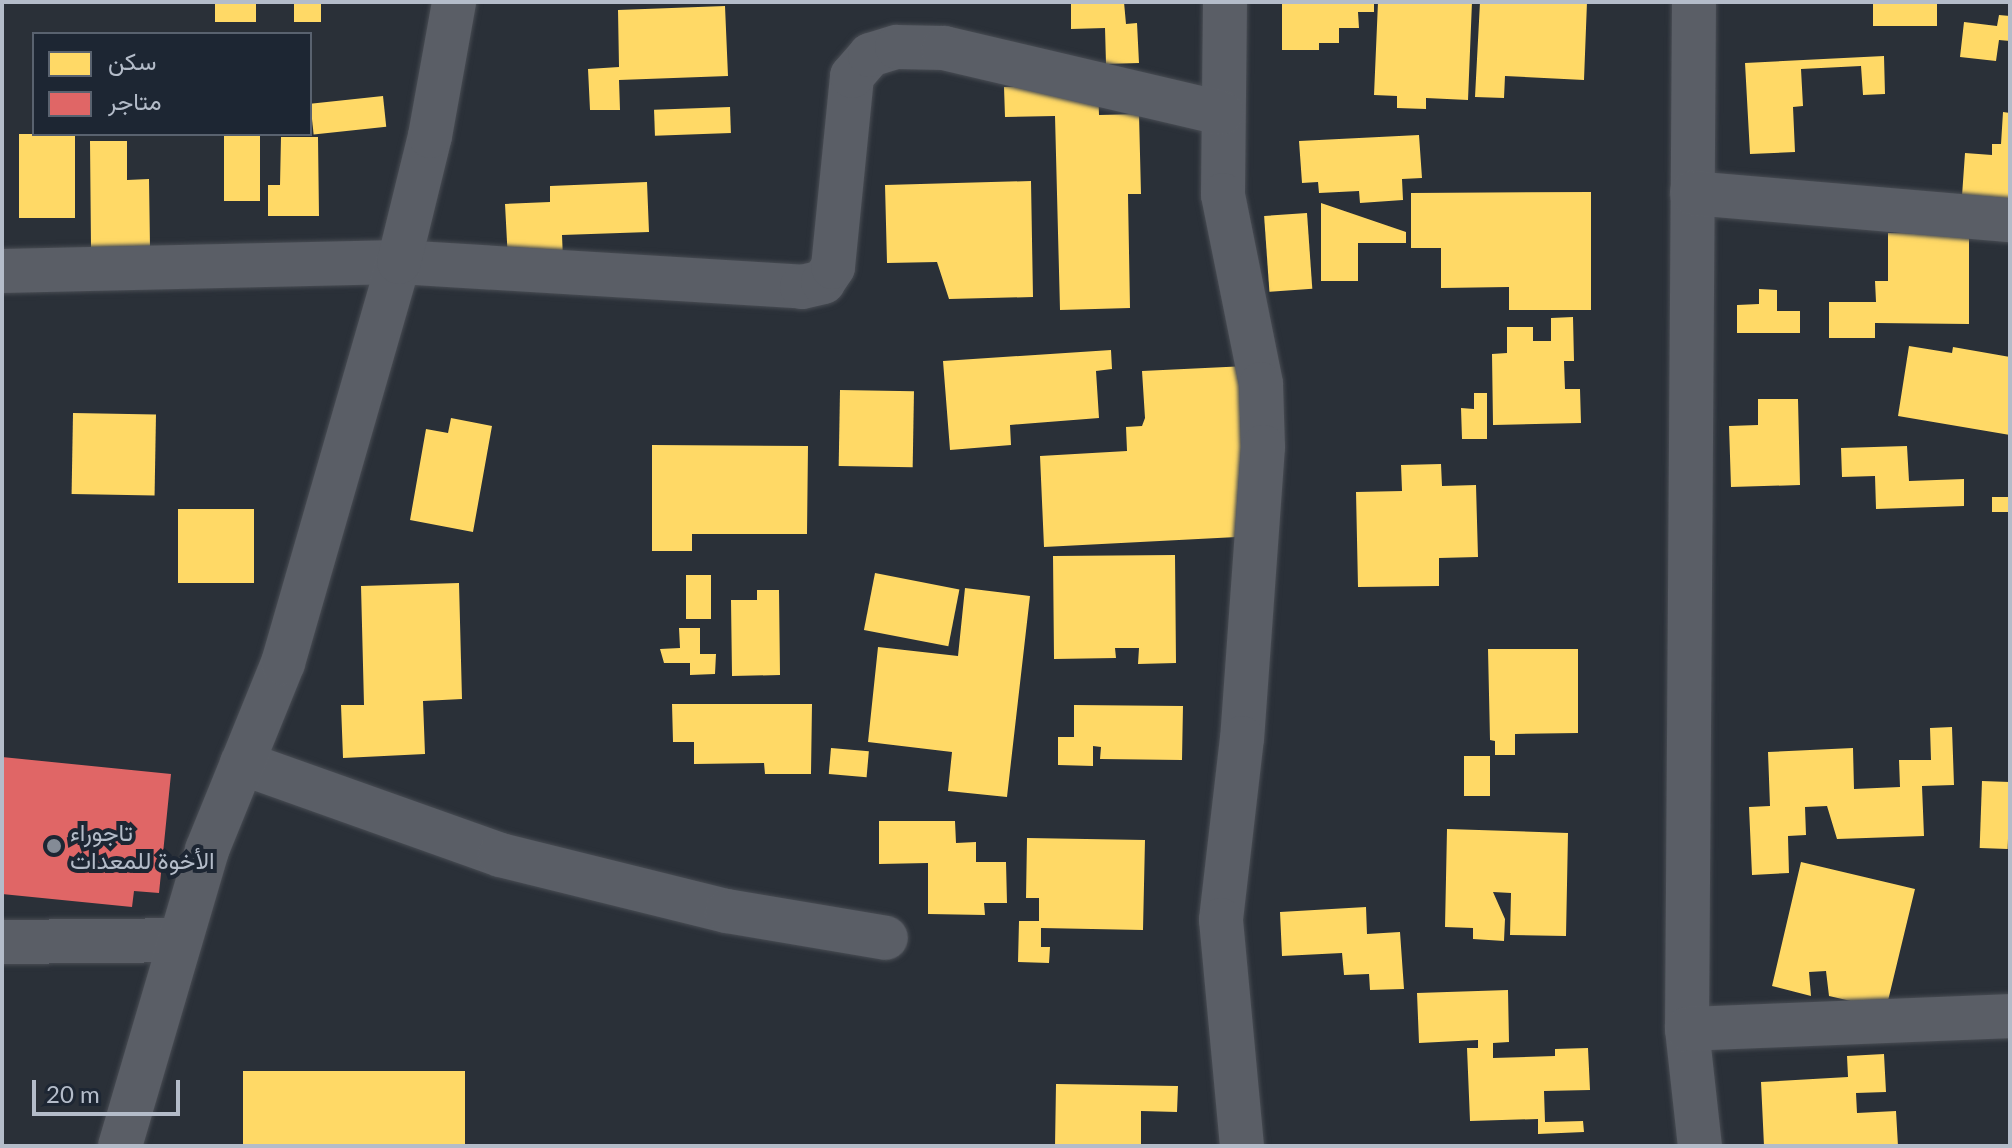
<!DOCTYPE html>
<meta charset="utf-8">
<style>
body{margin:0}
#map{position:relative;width:2012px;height:1148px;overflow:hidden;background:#2a3038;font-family:Lato,Vazirmatn,sans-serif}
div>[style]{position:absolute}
.homes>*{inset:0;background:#ffd966;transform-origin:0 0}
.shops>*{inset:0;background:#e06666}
.roads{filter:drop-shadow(0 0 2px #484c53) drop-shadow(0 0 2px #484c53)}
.minor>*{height:44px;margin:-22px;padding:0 22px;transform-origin:22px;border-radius:22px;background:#5a5e66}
.dots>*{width:22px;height:22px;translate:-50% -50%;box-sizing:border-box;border:4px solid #1d2633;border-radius:50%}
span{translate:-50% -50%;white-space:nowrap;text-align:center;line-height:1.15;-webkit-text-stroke:8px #1d2633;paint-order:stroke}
.poi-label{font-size:24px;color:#b4bcc9}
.left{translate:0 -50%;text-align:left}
.frame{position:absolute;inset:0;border:4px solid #b4bcc9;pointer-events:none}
.legend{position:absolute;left:32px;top:32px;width:280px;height:104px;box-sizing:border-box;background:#1d2633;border:2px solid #59626f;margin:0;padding:10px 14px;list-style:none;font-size:24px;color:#b4bcc9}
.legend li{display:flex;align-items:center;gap:16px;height:40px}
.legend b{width:40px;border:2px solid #59626f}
.scale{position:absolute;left:32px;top:1080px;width:148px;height:36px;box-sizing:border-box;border:4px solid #b4bcc9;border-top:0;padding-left:10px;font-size:24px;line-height:28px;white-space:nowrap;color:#b4bcc9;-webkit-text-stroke:6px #1d2633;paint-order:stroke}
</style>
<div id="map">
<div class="homes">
<i style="left:215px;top:2px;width:41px;height:20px"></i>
<i style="left:294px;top:2px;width:27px;height:20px"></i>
<i style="clip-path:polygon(1071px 2px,1124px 2px,1126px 24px,1137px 23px,1139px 63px,1106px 64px,1105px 28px,1071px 29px)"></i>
<i style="clip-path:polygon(1282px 2px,1374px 2px,1374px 12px,1358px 12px,1359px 28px,1339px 28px,1339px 43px,1319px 43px,1319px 50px,1282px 50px)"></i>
<i style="clip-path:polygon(1378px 2px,1472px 2px,1468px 100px,1426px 98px,1426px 109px,1397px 108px,1397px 96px,1374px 95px)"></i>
<i style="clip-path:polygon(1480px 2px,1587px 2px,1584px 80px,1505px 76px,1504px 98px,1475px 97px)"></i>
<i style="left:1873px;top:2px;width:64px;height:24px"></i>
<i style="clip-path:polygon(725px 6px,728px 76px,619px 80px,620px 110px,590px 110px,588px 69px,619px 67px,618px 10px)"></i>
<i style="clip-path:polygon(1999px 15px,2010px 16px,2010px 41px,1999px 40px,1996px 61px,1960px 57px,1964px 22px,1997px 26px)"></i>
<i style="clip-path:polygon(1884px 56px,1885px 94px,1863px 95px,1861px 66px,1801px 69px,1803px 106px,1793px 107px,1795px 152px,1750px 154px,1745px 63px)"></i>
<i style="clip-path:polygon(1098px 84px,1099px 115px,1139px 114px,1141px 194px,1128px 194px,1130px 308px,1060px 310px,1055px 116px,1005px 117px,1004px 87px)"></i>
<i style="left:383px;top:96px;width:31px;height:73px;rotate:84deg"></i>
<i style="left:730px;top:107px;width:26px;height:76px;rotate:88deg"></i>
<i style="clip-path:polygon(2003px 112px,2010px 113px,2010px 213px,1961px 210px,1965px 153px,1992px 155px,1992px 144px,2001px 144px)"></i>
<i style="left:19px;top:134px;width:56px;height:84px"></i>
<i style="left:224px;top:134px;width:36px;height:67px"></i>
<i style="clip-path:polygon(1419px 135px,1422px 178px,1402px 179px,1403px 200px,1360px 203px,1359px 191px,1319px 193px,1318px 182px,1302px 183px,1299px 141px)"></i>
<i style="clip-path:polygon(281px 137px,318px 137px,319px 216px,268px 216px,268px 185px,280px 185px)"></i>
<i style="clip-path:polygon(90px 141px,127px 141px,127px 180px,149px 179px,150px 247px,91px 248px)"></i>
<i style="clip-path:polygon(1031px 181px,1033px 297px,949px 299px,937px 262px,887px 263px,885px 185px)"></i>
<i style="clip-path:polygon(647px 182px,649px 232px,562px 235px,563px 259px,508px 261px,505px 204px,550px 202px,550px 186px)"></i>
<i style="clip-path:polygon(1591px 192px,1591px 310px,1509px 310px,1509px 287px,1441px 288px,1441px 248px,1411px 248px,1411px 193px)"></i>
<i style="clip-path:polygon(1321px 203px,1406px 232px,1406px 243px,1358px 243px,1358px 281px,1321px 281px)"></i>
<i style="left:1307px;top:213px;width:76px;height:43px;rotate:86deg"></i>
<i style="clip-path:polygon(1888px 233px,1969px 234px,1969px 324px,1875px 323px,1875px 338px,1829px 338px,1829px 302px,1876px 302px,1875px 281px,1888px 281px)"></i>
<i style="clip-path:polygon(1759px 289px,1777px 290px,1777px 311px,1800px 311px,1800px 333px,1737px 333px,1737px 305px,1759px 304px)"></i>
<i style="clip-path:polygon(1573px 317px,1574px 361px,1564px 361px,1565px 389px,1580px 389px,1581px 423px,1493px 425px,1492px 354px,1507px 353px,1507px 327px,1533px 327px,1533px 341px,1551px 341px,1551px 318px)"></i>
<i style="clip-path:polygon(1909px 346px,1952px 353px,1953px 347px,2010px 357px,2010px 435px,1898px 416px)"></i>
<i style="clip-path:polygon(1111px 350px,1112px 369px,1096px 371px,1099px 418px,1010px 425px,1011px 445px,950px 450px,943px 361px)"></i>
<i style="clip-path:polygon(1247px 366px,1256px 536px,1044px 547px,1040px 456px,1127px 451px,1126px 427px,1142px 426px,1145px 418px,1142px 371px)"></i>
<i style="left:840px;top:390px;width:74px;height:76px;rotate:1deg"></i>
<i style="clip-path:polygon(1474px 393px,1487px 393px,1487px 439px,1462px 439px,1461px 408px,1474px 409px)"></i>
<i style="clip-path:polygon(1758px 399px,1798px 399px,1800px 485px,1731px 487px,1729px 426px,1758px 425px)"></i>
<i style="left:73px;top:413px;width:83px;height:81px;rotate:1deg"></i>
<i style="clip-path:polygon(451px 418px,492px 426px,473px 532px,410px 520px,426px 429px,448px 433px)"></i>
<i style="clip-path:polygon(652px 445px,808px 446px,807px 534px,692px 534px,692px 551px,652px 551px)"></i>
<i style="clip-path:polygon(1907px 446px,1909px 481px,1964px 479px,1964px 506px,1876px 509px,1875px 476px,1842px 477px,1841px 448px)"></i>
<i style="clip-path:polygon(1441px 464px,1442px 486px,1476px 485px,1478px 557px,1439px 558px,1439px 586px,1358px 587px,1356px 492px,1402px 491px,1401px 465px)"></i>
<i style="left:2010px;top:497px;width:15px;height:18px;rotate:90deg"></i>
<i style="left:178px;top:509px;width:76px;height:74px"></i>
<i style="clip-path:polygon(1175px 555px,1176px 663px,1138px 664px,1139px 648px,1115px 648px,1116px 658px,1054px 659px,1053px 556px)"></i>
<i style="left:875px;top:573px;width:86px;height:58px;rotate:11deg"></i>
<i style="left:686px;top:575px;width:25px;height:44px"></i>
<i style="clip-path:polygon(459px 583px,462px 699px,423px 701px,425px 754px,343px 758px,341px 705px,364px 705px,361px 586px)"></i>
<i style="clip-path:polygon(965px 588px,1030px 596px,1007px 797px,948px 791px,952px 752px,868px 742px,878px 647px,958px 656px)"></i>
<i style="clip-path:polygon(757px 590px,779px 590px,780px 675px,732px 676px,731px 600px,757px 600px)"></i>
<i style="clip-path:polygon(679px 628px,700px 628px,700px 654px,716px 654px,715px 674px,690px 675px,690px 663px,664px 663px,660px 649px,680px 648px)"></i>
<i style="clip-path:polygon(1488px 649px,1578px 649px,1578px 733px,1515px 734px,1515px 755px,1495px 755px,1495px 741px,1490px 740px)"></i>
<i style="clip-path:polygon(672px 704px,812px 704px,811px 774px,765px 774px,764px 763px,694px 764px,694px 742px,673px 742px)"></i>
<i style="clip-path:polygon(1074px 705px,1183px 706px,1182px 760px,1100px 759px,1101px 747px,1093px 746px,1093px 766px,1058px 765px,1058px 737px,1074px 737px)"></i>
<i style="clip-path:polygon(1952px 727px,1954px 785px,1922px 786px,1924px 836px,1837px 839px,1827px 806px,1805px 807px,1806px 835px,1788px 836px,1789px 873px,1752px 875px,1749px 807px,1770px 806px,1768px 752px,1853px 748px,1854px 789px,1900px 787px,1899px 760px,1931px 760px,1930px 728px)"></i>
<i style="left:831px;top:748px;width:38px;height:26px;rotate:5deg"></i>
<i style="left:1464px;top:756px;width:26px;height:40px"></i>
<i style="left:1982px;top:781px;width:28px;height:67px;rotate:2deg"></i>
<i style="clip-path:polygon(879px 821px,955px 821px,956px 843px,976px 842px,976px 862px,1006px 862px,1007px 903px,984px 903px,985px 915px,928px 914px,928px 863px,879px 864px)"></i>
<i style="clip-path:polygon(1447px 829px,1568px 833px,1566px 936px,1510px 935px,1511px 893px,1493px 892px,1505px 919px,1504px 941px,1473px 939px,1473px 928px,1445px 927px)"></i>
<i style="clip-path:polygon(1027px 838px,1145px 840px,1143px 930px,1041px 928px,1041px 947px,1050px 947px,1049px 963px,1018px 962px,1019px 921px,1039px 921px,1039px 898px,1026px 898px)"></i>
<i style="clip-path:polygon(1801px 862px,1915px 889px,1886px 1009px,1829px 996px,1826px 971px,1809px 972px,1811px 996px,1772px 986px)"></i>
<i style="clip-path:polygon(1366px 907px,1367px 934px,1400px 932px,1404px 989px,1370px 990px,1369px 974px,1344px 975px,1342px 953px,1282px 956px,1280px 912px)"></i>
<i style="clip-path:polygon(1508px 990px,1509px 1042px,1493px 1043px,1493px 1058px,1555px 1056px,1555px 1049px,1588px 1048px,1590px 1090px,1544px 1091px,1545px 1122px,1583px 1121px,1584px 1132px,1538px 1134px,1538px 1119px,1470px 1121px,1467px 1048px,1478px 1048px,1478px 1040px,1419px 1043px,1417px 993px)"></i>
<i style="clip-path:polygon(1884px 1054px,1886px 1092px,1856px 1093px,1857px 1113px,1896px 1111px,1898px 1146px,1764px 1146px,1761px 1082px,1848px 1077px,1847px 1056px)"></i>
<i style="left:465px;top:1071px;width:75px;height:222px;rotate:90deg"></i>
<i style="clip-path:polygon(1056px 1084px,1178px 1086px,1177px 1112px,1141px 1111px,1141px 1146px,1055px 1146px)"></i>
</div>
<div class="shops">
<i style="clip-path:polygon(2px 757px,171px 774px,159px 893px,134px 891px,132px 907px,2px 894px)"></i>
</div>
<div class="roads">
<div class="minor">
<i style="left:1225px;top:2px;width:193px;rotate:90.6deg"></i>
<i style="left:1223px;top:195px;width:193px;rotate:78.6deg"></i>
<i style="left:1261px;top:384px;width:63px;rotate:88.2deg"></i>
<i style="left:1263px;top:447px;width:292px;rotate:94.1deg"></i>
<i style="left:1242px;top:738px;width:183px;rotate:96.6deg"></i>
<i style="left:1221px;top:920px;width:227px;rotate:84.7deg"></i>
<i style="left:1694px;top:2px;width:1027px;rotate:90.39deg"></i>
<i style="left:1687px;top:1029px;width:118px;rotate:83.7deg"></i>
<i style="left:1692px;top:193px;width:319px;rotate:4.9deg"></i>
<i style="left:2px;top:271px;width:397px;rotate:-1.3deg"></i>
<i style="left:399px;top:262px;width:404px;rotate:3.5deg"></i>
<i style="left:802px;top:287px;width:22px;rotate:-13deg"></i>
<i style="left:823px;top:282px;width:18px;rotate:-56deg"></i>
<i style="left:833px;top:267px;width:192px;rotate:-84.3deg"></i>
<i style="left:852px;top:76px;width:28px;rotate:-49deg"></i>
<i style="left:870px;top:55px;width:28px;rotate:-17deg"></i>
<i style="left:897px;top:47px;width:47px;rotate:1.2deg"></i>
<i style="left:944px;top:48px;width:285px;rotate:13.2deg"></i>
<i style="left:242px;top:763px;width:274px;rotate:19.6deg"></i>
<i style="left:500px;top:855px;width:234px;rotate:13.9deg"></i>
<i style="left:727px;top:911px;width:161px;rotate:9.6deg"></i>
<i style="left:2px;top:942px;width:178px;rotate:-0.6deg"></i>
<i style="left:1687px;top:1029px;width:323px;rotate:-2.3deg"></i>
<i style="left:120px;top:1146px;width:309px;rotate:-73.6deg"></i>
<i style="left:207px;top:850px;width:202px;rotate:-67.9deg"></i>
<i style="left:283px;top:663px;width:417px;rotate:-73.9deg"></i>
<i style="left:399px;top:262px;width:130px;rotate:-76.2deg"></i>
<i style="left:430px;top:136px;width:136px;rotate:-79.8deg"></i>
</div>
</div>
<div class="dots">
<i style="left:54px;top:846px;background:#848b96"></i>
</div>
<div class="poi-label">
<span class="left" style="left:70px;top:846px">تاجوراء<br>الأخوة للمعدات</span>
</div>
<div class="frame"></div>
<ul class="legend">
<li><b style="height:22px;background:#ffd966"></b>سكن</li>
<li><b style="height:22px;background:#e06666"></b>متاجر</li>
</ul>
<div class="scale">20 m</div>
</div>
